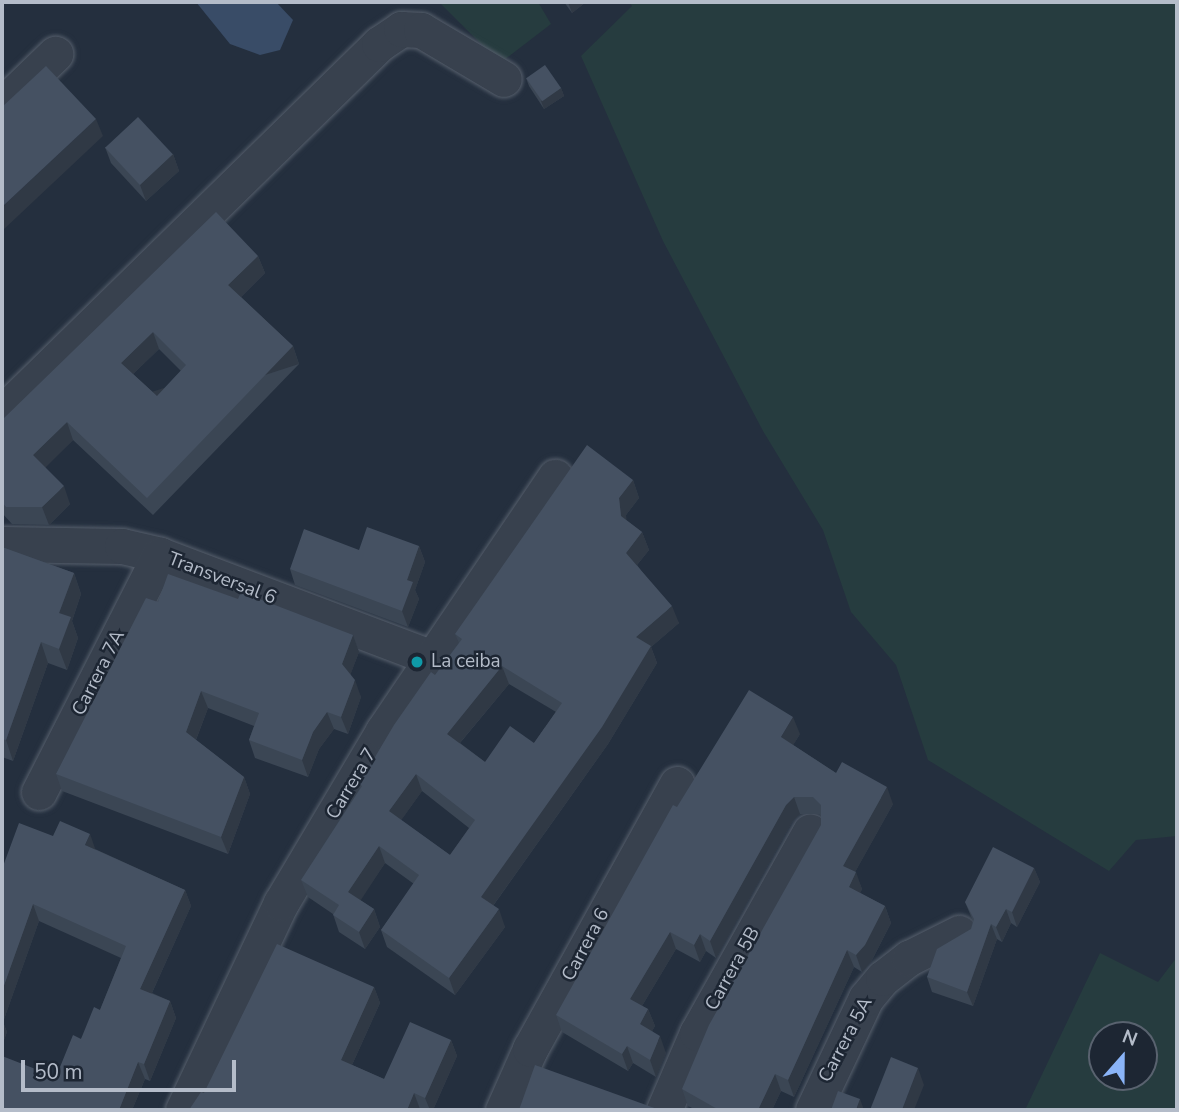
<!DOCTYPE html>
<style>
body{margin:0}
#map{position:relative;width:1179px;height:1112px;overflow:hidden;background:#242f3e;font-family:"Nunito Sans",sans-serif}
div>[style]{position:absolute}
.green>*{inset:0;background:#263c3f}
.water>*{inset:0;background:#394c67}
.roads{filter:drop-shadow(0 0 2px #565f6c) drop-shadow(0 0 2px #565f6c)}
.minor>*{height:35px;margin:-17.5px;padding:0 17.5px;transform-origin:17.5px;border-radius:17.5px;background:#38414e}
.wall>*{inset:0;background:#3b4654}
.shaded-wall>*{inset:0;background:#303945;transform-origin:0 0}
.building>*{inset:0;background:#455162;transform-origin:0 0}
.dots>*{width:19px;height:19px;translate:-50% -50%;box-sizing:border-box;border:4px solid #1d2633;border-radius:50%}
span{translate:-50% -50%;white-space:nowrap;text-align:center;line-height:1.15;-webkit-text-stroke:5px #1d2633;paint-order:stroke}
.street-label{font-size:19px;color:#b4bcc9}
.poi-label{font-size:19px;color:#b4bcc9}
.left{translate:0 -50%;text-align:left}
.frame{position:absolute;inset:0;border:4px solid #b4bcc9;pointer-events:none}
.north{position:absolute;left:1088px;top:1021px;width:70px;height:70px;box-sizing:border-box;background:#1d2633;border:2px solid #59626f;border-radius:50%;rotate:21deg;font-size:19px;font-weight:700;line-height:28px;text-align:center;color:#b4bcc9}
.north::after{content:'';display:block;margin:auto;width:24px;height:32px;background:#8ab4f8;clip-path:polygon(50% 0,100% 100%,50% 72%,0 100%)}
.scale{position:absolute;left:21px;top:1060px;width:215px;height:32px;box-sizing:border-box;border:4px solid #b4bcc9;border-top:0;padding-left:9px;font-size:21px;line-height:24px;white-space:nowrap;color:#b4bcc9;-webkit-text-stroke:5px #1d2633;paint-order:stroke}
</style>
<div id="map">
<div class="green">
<i style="clip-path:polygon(439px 2px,538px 2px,551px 24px,500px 63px)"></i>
<i style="clip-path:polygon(629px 2px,1177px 2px,1177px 836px,1136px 840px,1109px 871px,928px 760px,896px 665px,851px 612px,823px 530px,763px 431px,663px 241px,581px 56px,632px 6px)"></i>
<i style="clip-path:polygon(evenodd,1100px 953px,1158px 982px,1177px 957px,1177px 1110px,1025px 1110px,1100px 953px,1102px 1035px,1144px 1035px,1144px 1077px,1102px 1077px,1102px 1035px)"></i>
</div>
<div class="water">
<i style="clip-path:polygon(196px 2px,276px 2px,293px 20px,280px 50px,260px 55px,230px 44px)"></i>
</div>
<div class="roads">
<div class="minor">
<i style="left:2px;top:105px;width:74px;rotate:-43.9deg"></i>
<i style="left:2px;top:413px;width:528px;rotate:-44.39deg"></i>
<i style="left:379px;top:44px;width:27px;rotate:-34deg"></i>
<i style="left:401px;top:29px;width:20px;rotate:3deg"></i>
<i style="left:421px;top:30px;width:96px;rotate:30.6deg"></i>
<i style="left:2px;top:544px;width:120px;rotate:1deg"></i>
<i style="left:122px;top:546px;width:39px;rotate:13deg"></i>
<i style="left:160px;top:555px;width:291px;rotate:20.7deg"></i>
<i style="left:39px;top:792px;width:266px;rotate:-63deg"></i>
<i style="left:183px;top:1110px;width:229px;rotate:-64.7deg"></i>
<i style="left:281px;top:903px;width:200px;rotate:-59.3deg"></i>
<i style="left:383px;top:731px;width:307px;rotate:-55.9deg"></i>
<i style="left:503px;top:1110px;width:67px;rotate:-66.1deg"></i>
<i style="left:530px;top:1049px;width:303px;rotate:-61deg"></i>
<i style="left:664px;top:1110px;width:84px;rotate:-66.8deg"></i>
<i style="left:697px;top:1033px;width:231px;rotate:-60.7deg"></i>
<i style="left:813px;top:1110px;width:124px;rotate:-64.7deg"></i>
<i style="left:866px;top:998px;width:26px;rotate:-50deg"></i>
<i style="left:883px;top:978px;width:33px;rotate:-38deg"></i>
<i style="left:909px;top:958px;width:56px;rotate:-26.6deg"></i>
</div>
</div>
<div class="wall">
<i style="clip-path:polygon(564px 2px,586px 2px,572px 13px)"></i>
<i style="clip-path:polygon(526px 78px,561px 88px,564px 96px,544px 109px,529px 86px)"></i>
<i style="clip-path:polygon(105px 147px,173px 154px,179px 171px,146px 201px,111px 163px)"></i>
<i style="clip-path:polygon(evenodd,258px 256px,265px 273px,241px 297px,293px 346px,299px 364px,153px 515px,73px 440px,45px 467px,70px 504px,49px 525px,12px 524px,2px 513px,2px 420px,258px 256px,159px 349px,181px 371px,157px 396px,133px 374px,159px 349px)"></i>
<i style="clip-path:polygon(evenodd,633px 480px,639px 498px,626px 515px,626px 520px,642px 532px,649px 550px,637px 565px,679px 623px,651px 647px,657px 663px,608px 744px,493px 906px,505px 927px,455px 995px,387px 947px,381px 930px,414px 884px,385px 863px,360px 900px,374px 909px,380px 927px,365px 949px,339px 932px,333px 914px,308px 897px,301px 880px,360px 788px,359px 784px,435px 675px,459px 643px,455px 634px,633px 480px,509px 684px,556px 712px,534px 743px,485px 762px,460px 743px,509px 684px,633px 480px,422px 791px,469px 828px,450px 855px,401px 820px,422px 791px)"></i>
<i style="clip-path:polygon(419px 546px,425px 562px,415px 590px,419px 599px,408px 627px,295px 585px,290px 569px,359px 550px)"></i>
<i style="clip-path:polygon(2px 547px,74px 573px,81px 594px,72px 621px,78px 638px,67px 670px,48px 663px,13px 761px,2px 757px)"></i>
<i style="clip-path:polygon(238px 599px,353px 635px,359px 652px,350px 675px,361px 697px,348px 734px,334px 729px,319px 749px,308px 777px,255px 758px,249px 740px,254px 726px,208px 708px,196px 740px,244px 777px,250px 794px,228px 854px,62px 791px,56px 774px,158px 602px)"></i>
<i style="clip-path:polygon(800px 734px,793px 745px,836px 773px,893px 804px,855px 872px,862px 889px,860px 893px,885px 906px,891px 923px,871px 962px,862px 972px,854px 967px,794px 1097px,781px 1091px,772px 1110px,696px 1110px,688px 1106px,682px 1089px,821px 825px,821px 816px,819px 814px,800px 814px,792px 822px,716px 958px,706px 951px,700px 962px,676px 949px,642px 1006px,648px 1009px,655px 1026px,652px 1031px,666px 1053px,656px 1077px,633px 1063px,628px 1071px,562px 1032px,556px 1015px,677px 807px)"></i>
<i style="clip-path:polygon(53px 836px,95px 849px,185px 890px,191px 906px,152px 993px,170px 1001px,176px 1018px,150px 1081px,145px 1079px,132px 1110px,2px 1110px,56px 1077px,100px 1010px,121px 958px,39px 921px,3px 1022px,7px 1032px,2px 1045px,2px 869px)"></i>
<i style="clip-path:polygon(1034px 868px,1040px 882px,1017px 927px,1011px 923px,1002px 942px,997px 939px,973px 1006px,932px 992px,927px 977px,971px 929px,973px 921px,965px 902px)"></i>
<i style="clip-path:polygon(374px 987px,380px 1003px,352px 1065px,384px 1079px,451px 1040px,457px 1056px,433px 1110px,204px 1093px)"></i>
</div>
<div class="shaded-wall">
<i style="clip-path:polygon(568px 2px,586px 2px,572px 13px)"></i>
<i style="clip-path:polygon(561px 88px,564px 96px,544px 109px,541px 101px)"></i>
<i style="clip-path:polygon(96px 119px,103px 136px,2px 231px,2px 207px)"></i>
<i style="clip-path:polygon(173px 154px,179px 171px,146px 201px,140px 185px)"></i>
<i style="clip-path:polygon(258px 256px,265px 273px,235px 303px,228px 285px)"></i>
<i style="clip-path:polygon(153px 332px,159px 349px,127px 380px,121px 363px)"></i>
<i style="left:293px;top:346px;width:19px;height:211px;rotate:72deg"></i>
<i style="clip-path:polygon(67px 422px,73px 440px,40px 473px,33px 455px)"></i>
<i style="clip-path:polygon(633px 480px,639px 498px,626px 515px,628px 533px,621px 516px,619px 498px)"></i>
<i style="clip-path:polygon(64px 486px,70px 504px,49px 525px,42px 507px)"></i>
<i style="clip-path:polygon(642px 532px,649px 550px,632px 571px,626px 553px)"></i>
<i style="clip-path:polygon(419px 546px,425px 562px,415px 590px,419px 599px,408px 627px,402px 611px,407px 580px)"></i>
<i style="clip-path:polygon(74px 573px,81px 594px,72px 621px,78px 638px,67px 670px,59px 649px,59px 613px)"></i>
<i style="clip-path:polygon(672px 606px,679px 623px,651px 647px,657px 663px,608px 744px,487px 914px,481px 897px,636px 637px)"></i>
<i style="clip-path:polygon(353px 635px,359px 652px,348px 681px,342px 664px)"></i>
<i style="clip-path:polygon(41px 642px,48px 663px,13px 761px,6px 740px)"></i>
<i style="clip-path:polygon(502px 666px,509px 684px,453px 751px,447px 734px)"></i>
<i style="clip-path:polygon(355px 680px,361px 697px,348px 734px,341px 717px)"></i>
<i style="clip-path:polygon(201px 691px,208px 708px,192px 750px,186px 732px)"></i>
<i style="clip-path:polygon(327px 712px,334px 729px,319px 749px,308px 777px,302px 760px,313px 732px)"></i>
<i style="clip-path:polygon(793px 717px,800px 734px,787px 755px,781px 737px)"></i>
<i style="clip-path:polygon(416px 774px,422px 791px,395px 829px,389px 811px)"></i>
<i style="clip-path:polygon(244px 777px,250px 794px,228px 854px,221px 837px)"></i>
<i style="clip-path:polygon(887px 787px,893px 804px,849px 883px,843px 866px)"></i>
<i style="clip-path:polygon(794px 797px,800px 814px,792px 822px,716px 958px,710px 941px,786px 805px)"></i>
<i style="clip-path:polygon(90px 834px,96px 851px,85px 845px)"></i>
<i style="clip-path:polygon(379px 846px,385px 863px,355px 909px,348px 892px)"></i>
<i style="clip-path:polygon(1034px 868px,1040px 882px,1017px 927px,1012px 912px)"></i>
<i style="clip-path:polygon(856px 872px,862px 889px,855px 904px,849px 887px)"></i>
<i style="clip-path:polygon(185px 890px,191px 906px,146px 1006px,140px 989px)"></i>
<i style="clip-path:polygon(33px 904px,39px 921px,3px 1022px,7px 1032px,2px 1045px,2px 991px)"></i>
<i style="clip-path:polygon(885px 906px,891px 923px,871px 962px,862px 972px,856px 955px)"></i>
<i style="clip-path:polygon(374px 909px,380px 927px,365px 949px,359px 932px)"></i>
<i style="clip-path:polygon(499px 909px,505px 927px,455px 995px,449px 978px)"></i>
<i style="clip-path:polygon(1006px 909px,1011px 923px,1002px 942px,996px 927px)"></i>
<i style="clip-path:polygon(991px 924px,997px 939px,973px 1006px,967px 992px)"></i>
<i style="clip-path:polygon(670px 932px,676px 949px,636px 1016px,630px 999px)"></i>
<i style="clip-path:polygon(700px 934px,706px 951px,700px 962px,694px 945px)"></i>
<i style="clip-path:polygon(847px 950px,854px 967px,794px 1097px,788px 1080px)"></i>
<i style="clip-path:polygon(374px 987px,380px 1003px,347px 1076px,341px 1060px)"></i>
<i style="clip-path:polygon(170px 1001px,176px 1018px,150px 1081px,144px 1064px)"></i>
<i style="clip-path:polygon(648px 1009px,655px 1026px,646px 1041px,640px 1024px)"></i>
<i style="clip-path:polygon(660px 1036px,666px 1053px,656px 1077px,650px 1060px)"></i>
<i style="clip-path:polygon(451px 1040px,457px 1056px,433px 1110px,430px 1110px,425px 1098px)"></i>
<i style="clip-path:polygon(627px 1046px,633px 1063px,628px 1071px,622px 1054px)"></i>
<i style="clip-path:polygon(138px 1062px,145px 1079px,132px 1110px,119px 1110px)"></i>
<i style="clip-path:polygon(918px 1068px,924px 1085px,914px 1110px,902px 1110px)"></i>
<i style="clip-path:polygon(775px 1074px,781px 1091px,772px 1110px,758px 1110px)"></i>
<i style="clip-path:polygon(414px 1093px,420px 1109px,420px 1110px,407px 1110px)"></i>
<i style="clip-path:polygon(860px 1099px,864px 1110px,856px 1110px)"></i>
</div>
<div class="building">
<i style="left:545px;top:65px;width:28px;height:23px;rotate:55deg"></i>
<i style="clip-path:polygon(46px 66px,96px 119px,2px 207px,2px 107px)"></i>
<i style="left:138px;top:117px;width:51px;height:45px;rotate:47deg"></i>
<i style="clip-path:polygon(evenodd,216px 212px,258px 256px,228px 285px,293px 346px,147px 498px,67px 422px,33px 455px,64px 486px,42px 507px,6px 507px,2px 502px,2px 420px,216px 212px,153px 332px,186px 365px,157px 396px,121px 363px,153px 332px)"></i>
<i style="clip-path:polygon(evenodd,587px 445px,633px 480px,619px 498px,621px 516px,642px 532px,626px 553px,672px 606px,636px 637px,651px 646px,602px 727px,481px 897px,499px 909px,449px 978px,381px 930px,419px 875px,379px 846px,348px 892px,374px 909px,359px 932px,333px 915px,339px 905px,301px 880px,362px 786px,359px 784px,394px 725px,431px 672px,435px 675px,462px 639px,455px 634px,587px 445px,502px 666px,562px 703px,534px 743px,510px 726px,485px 762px,447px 734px,502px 666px,587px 445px,416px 774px,475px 820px,450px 855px,389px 811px,416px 774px)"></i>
<i style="clip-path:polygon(367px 527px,419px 546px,407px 580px,413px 582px,402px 611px,290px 569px,304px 529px,359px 550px)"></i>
<i style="clip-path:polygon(2px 547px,74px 573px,59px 613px,71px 617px,59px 649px,41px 642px,6px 740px,2px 739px)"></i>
<i style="clip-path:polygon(168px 574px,238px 599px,241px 592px,353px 635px,342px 664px,355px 680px,341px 717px,327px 712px,313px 732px,302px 760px,249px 740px,259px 713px,201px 691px,186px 732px,244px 777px,221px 837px,56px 774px,146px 598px,158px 602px)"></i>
<i style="clip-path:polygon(749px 690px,793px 717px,781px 737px,836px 773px,842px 762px,887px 787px,843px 866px,856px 872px,849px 887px,885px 906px,865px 945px,856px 955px,847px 950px,788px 1080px,775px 1074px,758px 1110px,719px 1110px,682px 1089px,709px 1025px,821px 825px,821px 805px,813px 797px,794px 797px,786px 805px,710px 941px,700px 934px,694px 945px,670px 932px,630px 999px,648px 1009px,640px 1024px,660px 1036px,650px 1060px,627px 1046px,622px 1054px,556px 1015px,673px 805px,677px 807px)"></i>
<i style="clip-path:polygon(60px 821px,90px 834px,85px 845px,185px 890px,140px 989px,170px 1001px,144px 1064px,138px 1062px,119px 1110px,2px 1110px,2px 1056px,56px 1077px,73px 1035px,81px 1039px,94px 1007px,100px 1010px,126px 946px,33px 904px,2px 991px,2px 869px,19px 823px,53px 836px)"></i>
<i style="clip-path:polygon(993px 847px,1034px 868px,1012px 912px,1006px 909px,996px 927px,991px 924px,967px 992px,927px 977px,937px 949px,971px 929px,974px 919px,965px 902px)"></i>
<i style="clip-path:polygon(277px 944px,374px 987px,341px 1060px,384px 1079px,410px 1022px,451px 1040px,425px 1098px,414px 1093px,407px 1110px,189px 1110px,201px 1092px,204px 1093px)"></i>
<i style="clip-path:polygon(891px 1057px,918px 1068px,902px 1110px,870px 1110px)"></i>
<i style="clip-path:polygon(535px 1065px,660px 1110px,519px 1110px)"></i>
<i style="clip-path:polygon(838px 1091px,860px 1099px,856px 1110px,831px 1110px)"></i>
</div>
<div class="dots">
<i style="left:417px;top:662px;background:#0f9aa8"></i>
</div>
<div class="street-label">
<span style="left:222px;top:579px;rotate:21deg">Transversal 6</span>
<span style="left:99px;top:673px;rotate:-63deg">Carrera 7A</span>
<span style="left:352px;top:784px;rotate:-59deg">Carrera 7</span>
<span style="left:586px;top:945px;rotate:-62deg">Carrera 6</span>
<span style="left:733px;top:969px;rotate:-61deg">Carrera 5B</span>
<span style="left:846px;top:1040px;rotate:-62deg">Carrera 5A</span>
</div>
<div class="poi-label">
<span class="left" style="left:431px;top:662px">La ceiba</span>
</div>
<div class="frame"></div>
<div class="north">N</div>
<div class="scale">50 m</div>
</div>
